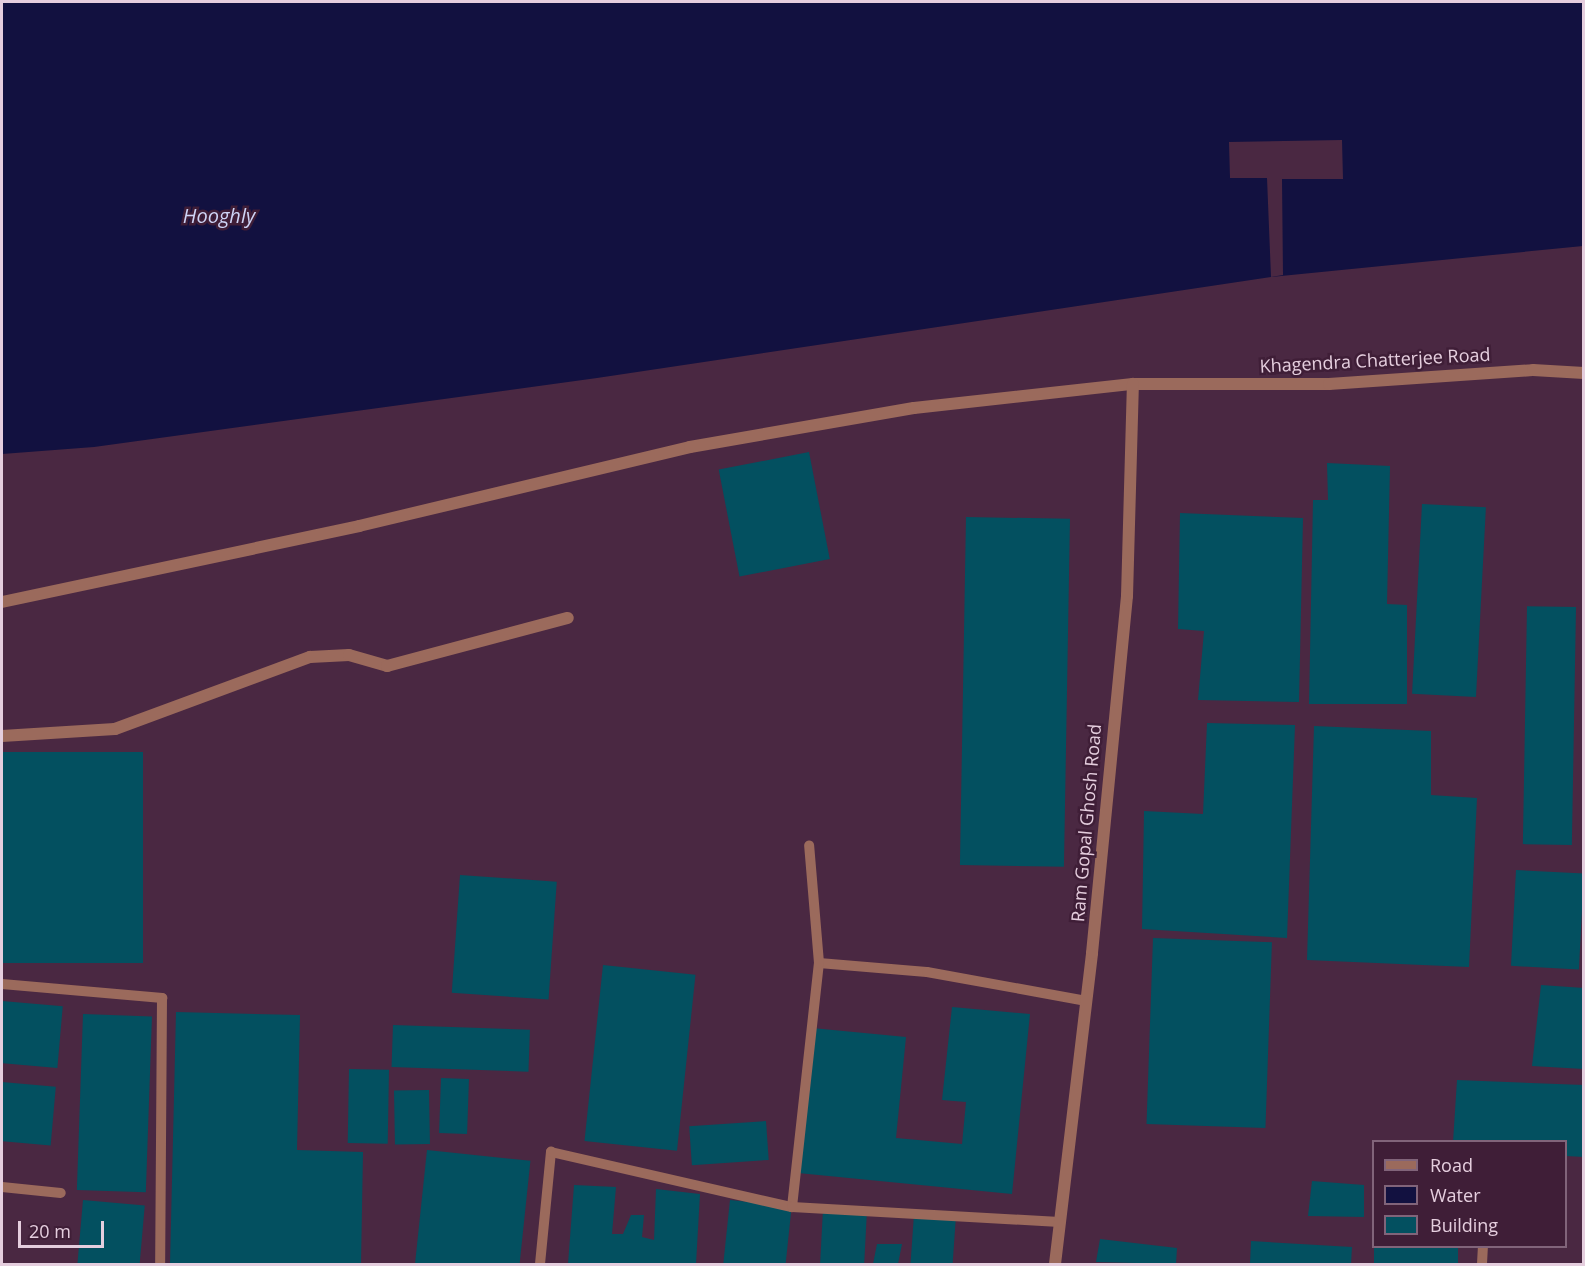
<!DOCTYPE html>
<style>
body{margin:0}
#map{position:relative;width:1585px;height:1266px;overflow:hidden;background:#4a2842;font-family:"Open Sans",sans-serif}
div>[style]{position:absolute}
.water>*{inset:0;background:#121140}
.pier>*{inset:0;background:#4a2842}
.building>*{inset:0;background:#035060;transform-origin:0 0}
.service>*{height:10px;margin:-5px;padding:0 5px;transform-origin:5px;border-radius:5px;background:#9b6a5c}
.minor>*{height:12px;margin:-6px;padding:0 6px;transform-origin:6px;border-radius:6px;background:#9b6a5c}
span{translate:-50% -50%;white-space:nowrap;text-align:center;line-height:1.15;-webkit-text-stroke:5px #3f1e37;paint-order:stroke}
.street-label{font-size:18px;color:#e5cede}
.water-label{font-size:20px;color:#ced4f6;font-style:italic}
.frame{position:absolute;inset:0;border:3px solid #e5cede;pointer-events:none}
.legend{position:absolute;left:1372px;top:1140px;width:195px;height:108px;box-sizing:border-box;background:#3f1e37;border:2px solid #81647a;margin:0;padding:8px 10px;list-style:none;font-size:18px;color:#e5cede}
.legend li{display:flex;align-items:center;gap:12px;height:30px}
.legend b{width:30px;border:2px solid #81647a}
.scale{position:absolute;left:18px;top:1221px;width:86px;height:27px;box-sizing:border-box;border:3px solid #e5cede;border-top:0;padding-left:8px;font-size:18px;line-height:21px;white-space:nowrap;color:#e5cede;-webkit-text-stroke:4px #3f1e37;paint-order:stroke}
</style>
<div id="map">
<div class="water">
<i style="clip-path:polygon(2px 2px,1583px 2px,1583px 246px,1271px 277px,597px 378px,94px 447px,2px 454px)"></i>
</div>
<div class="pier">
<i style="clip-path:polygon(1342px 140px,1343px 179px,1282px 179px,1283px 275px,1271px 277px,1267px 178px,1230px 178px,1229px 142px)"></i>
</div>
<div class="building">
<i style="left:809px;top:452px;width:109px;height:92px;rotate:79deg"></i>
<i style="clip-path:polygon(1327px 463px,1390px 466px,1387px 604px,1407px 605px,1407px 704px,1309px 704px,1313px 500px,1328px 500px)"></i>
<i style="left:1422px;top:504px;width:64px;height:190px;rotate:3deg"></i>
<i style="clip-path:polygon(1180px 513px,1303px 518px,1299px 702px,1198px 700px,1204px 631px,1178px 629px)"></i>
<i style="left:966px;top:517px;width:104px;height:348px;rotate:1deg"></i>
<i style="left:1576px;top:607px;width:238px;height:49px;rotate:91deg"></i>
<i style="clip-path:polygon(1207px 723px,1295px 725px,1287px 938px,1142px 929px,1144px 811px,1203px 814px)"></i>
<i style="clip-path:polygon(1314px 726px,1431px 731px,1431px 795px,1477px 798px,1469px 967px,1307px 960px)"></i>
<i style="left:2px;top:752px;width:141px;height:211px"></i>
<i style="left:1516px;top:870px;width:68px;height:96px;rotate:3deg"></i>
<i style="left:460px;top:875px;width:97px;height:118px;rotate:4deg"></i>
<i style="left:1153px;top:938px;width:119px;height:186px;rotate:2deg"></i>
<i style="left:603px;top:965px;width:93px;height:177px;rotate:6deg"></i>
<i style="clip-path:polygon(1541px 985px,1584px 988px,1584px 1069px,1532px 1066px)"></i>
<i style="left:2px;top:1001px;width:61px;height:62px;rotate:5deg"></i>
<i style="clip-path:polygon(952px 1007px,1030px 1014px,1012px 1194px,798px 1173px,812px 1028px,906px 1037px,896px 1138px,962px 1144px,966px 1102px,942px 1100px)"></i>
<i style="clip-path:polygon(176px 1012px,300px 1015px,297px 1150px,363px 1152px,361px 1264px,170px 1264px)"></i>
<i style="left:83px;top:1014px;width:69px;height:176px;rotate:2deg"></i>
<i style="left:393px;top:1025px;width:137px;height:42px;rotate:2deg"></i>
<i style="left:349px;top:1069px;width:40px;height:74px;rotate:1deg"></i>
<i style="left:441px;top:1078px;width:28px;height:55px;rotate:2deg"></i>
<i style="clip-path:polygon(1457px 1080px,1584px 1085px,1584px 1157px,1566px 1156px,1566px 1142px,1453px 1142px)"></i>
<i style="left:2px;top:1082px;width:54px;height:59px;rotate:5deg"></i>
<i style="left:429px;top:1090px;width:54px;height:35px;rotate:89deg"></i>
<i style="left:766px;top:1121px;width:39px;height:77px;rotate:86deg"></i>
<i style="left:427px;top:1150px;width:104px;height:115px;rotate:6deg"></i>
<i style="clip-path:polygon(1312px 1181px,1364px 1185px,1364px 1217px,1308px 1216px)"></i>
<i style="clip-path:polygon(574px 1185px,616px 1187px,612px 1234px,623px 1234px,631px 1215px,644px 1215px,642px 1237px,654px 1240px,656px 1189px,700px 1194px,696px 1264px,568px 1264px)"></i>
<i style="left:83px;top:1200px;width:62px;height:64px;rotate:5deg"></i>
<i style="left:730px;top:1200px;width:62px;height:64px;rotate:6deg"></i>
<i style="left:823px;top:1209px;width:44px;height:55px;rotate:3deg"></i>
<i style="left:914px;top:1214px;width:42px;height:50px;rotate:4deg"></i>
<i style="clip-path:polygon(1100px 1239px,1177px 1248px,1176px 1264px,1096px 1262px)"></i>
<i style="clip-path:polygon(1251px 1241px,1352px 1247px,1351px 1264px,1250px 1264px)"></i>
<i style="clip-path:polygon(877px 1244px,902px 1244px,898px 1264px,873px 1264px)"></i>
<i style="left:1374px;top:1246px;width:84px;height:18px"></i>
</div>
<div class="service">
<i style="left:819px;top:963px;width:108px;rotate:4.8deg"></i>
<i style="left:927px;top:972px;width:162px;rotate:10.3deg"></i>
<i style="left:2px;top:984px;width:161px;rotate:5deg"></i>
<i style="left:162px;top:998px;width:266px;rotate:90.4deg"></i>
<i style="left:2px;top:1187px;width:59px;rotate:5.8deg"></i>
<i style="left:792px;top:1207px;width:245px;rotate:-83.7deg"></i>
<i style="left:819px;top:963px;width:118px;rotate:-94.8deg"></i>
<i style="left:540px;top:1264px;width:113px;rotate:-84.4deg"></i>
<i style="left:551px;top:1152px;width:247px;rotate:12.9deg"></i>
<i style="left:792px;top:1207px;width:268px;rotate:3.2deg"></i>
<i style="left:1482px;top:1264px;width:18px;rotate:-87deg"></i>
</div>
<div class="minor">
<i style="left:2px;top:602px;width:365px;rotate:-12deg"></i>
<i style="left:359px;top:526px;width:340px;rotate:-13.4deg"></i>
<i style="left:690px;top:447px;width:227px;rotate:-9.9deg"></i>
<i style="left:914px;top:408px;width:220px;rotate:-6.3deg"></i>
<i style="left:1133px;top:384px;width:196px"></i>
<i style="left:1329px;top:384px;width:204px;rotate:-3.9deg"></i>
<i style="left:1533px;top:370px;width:51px;rotate:3.4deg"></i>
<i style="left:2px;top:736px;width:113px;rotate:-3.5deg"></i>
<i style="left:115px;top:729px;width:208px;rotate:-20.3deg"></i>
<i style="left:310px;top:657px;width:39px;rotate:-3deg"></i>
<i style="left:349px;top:655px;width:40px;rotate:16deg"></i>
<i style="left:387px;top:666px;width:187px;rotate:-14.9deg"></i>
<i style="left:1055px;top:1264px;width:313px;rotate:-83.2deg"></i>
<i style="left:1092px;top:953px;width:359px;rotate:-84.4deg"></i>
<i style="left:1127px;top:596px;width:212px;rotate:-88.4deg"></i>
</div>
<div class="street-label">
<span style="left:1375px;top:360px;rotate:-3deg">Khagendra Chatterjee Road</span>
<span style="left:1086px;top:823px;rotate:-85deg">Ram Gopal Ghosh Road</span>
</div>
<div class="water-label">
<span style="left:219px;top:215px">Hooghly</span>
</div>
<div class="frame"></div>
<ul class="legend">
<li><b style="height:8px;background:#9b6a5c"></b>Road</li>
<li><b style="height:16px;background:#121140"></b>Water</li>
<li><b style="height:16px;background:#035060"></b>Building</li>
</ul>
<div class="scale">20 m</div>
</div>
